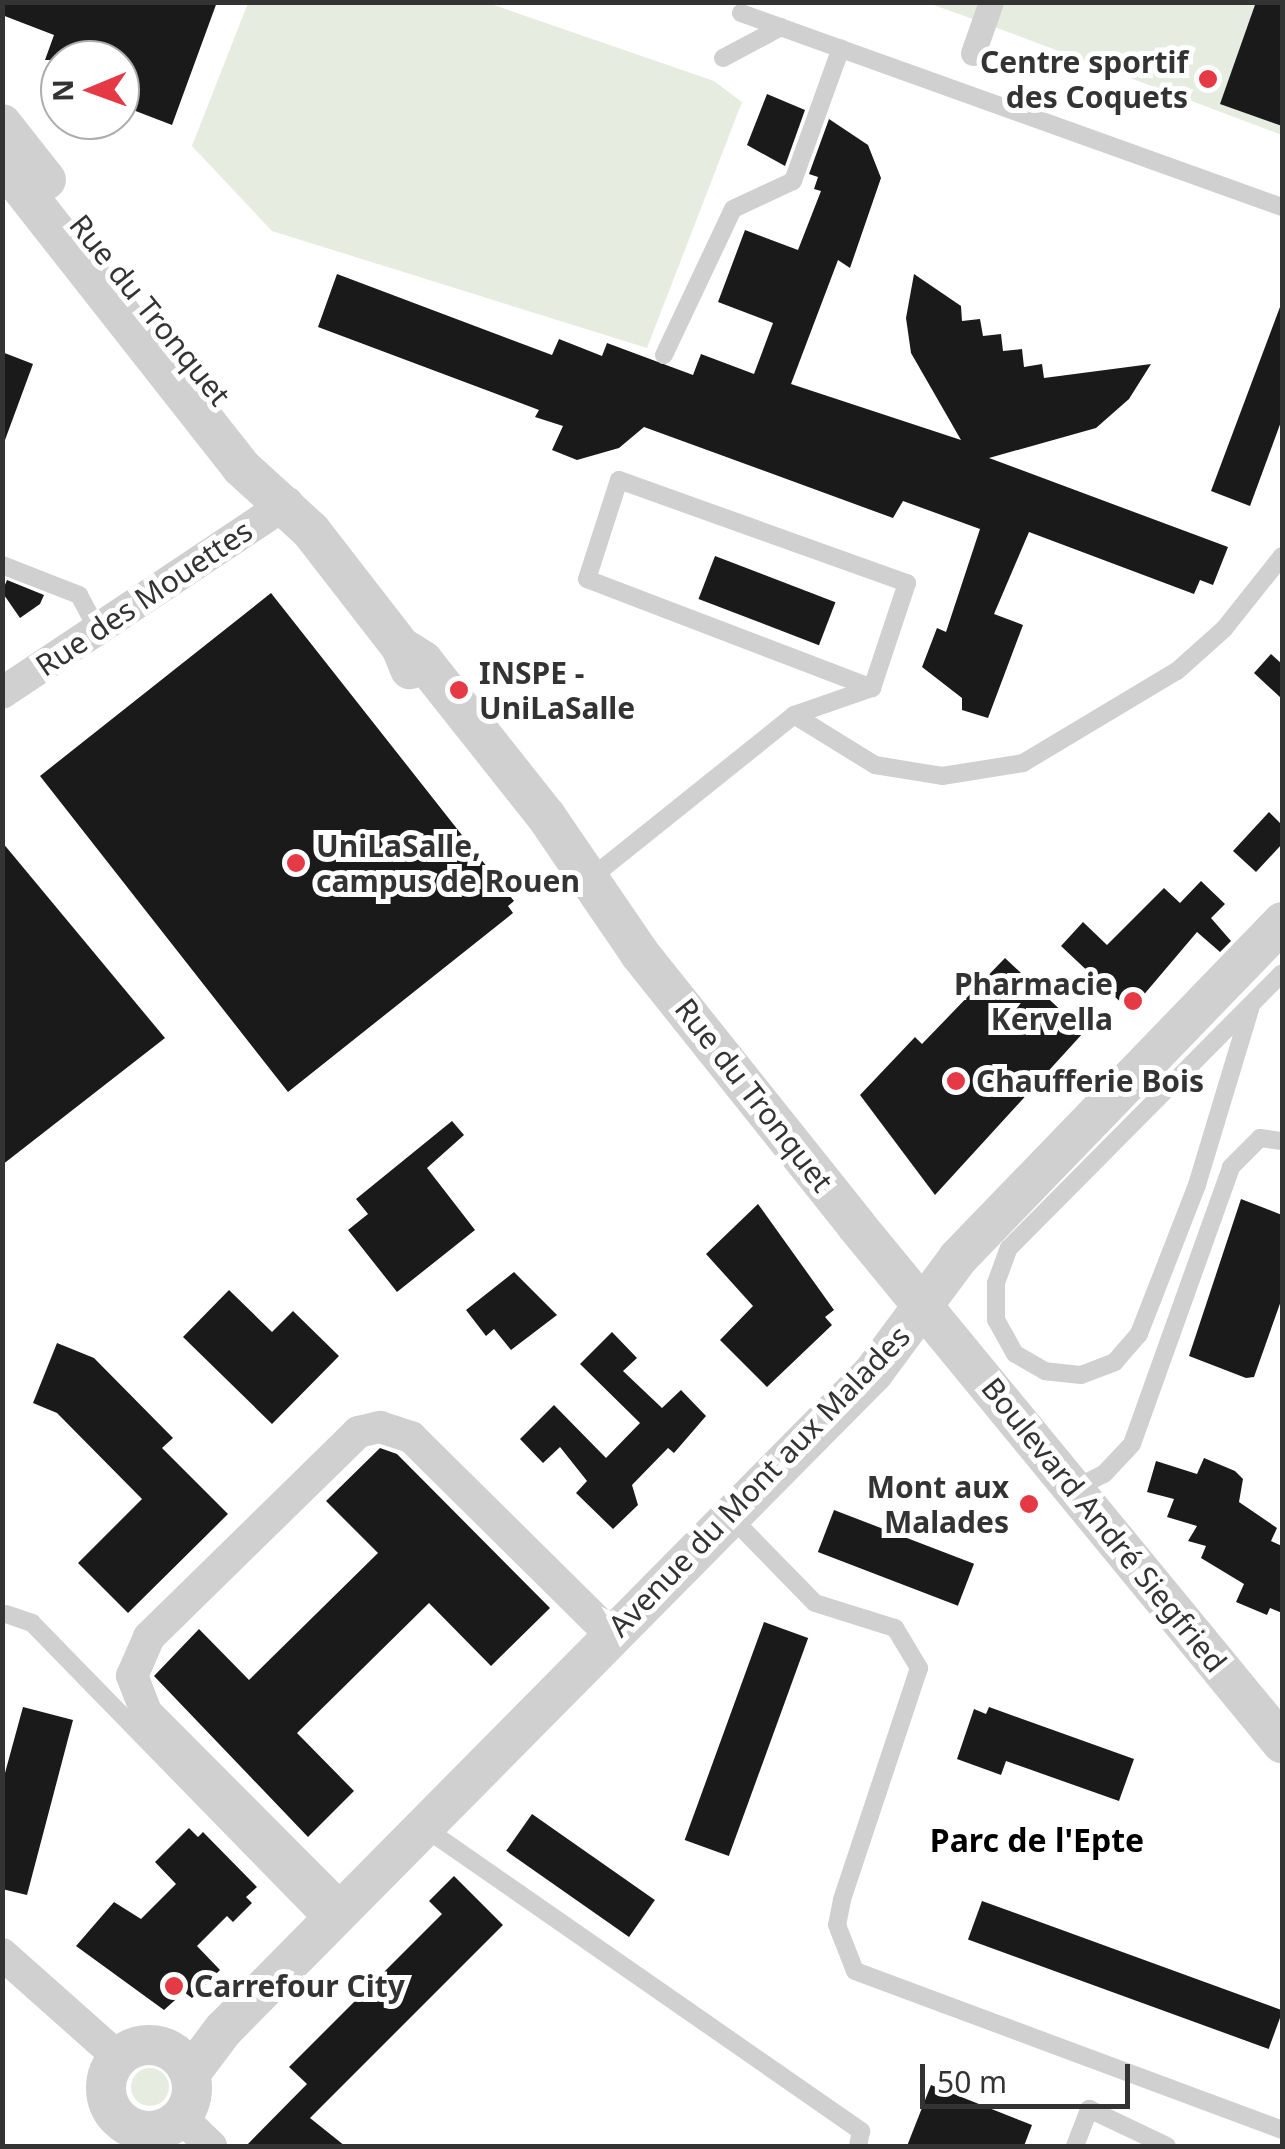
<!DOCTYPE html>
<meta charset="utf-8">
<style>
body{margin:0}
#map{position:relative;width:1285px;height:2149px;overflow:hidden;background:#fff;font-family:"Noto Sans",sans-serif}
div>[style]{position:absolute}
.green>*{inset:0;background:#e6ecdf}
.round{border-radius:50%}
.building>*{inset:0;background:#1a1a1a;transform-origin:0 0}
.service>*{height:18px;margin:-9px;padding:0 9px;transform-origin:9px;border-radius:9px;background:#d0d0d0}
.pedestrian>*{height:25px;margin:-12.5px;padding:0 12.5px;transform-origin:12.5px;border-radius:12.5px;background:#d0d0d0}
.minor>*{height:32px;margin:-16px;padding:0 16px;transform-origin:16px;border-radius:16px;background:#d0d0d0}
.tertiary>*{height:40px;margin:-20px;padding:0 20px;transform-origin:20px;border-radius:20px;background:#d0d0d0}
.tertiary>.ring{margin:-20px;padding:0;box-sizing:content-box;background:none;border:40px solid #d0d0d0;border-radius:50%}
.dots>*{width:28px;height:28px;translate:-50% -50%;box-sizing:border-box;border:5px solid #fff;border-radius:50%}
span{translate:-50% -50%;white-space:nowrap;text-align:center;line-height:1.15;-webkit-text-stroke:10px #fff;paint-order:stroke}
.poi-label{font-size:30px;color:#333;font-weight:700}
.right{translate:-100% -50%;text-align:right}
.left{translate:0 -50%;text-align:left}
.street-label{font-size:30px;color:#333}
.neighbourhood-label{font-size:32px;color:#000;font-weight:700}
.frame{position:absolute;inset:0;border:5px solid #333;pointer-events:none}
.north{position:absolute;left:40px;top:40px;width:100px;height:100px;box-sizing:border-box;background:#fff;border:2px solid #adadad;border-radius:50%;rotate:269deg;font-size:28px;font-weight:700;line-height:40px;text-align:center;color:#333}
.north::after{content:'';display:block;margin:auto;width:35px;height:45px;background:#e63946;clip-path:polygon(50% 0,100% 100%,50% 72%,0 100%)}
.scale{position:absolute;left:920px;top:2064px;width:210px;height:45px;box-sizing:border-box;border:5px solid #333;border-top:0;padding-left:12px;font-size:30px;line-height:35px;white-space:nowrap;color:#333;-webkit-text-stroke:8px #fff;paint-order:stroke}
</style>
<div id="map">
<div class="green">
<i style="clip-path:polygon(248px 3px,488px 3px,714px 81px,742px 102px,647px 348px,272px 231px,192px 146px)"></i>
<i style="clip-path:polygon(928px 3px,1282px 3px,1282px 135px,984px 23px)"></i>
<i class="round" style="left:131px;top:2068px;width:38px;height:38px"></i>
</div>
<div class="building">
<i style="clip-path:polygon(2px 2px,217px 2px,172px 125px,120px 105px,120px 60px,45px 60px,54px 35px,2px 15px)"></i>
<i style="clip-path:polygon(1256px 2px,1282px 2px,1282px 126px,1220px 104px)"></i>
<i style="clip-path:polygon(767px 94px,805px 110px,785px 166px,747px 145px)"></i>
<i style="clip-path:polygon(829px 119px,868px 145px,881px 178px,850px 268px,838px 260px,791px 384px,961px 440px,911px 353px,906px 318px,914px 274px,961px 306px,962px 321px,980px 319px,983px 336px,1001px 334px,1003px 351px,1022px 349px,1024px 367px,1042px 364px,1044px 378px,1151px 364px,1129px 399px,1096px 428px,989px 458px,1228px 547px,1213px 585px,1200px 580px,1194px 594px,1029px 532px,994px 614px,1023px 625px,988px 718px,962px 710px,962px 698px,922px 667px,937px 628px,946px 632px,980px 529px,903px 501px,893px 518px,644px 427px,619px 448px,577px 460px,552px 450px,563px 426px,535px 417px,539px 410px,318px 327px,337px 274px,552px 355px,559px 339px,602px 356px,607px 343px,693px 375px,701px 354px,754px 374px,773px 323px,718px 302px,745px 230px,798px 250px,821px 191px,814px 189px,818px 177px,809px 174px)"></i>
<i style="clip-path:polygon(1280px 307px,1282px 419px,1250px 506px,1211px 491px)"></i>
<i style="clip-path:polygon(2px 352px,33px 364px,5px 440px,2px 440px)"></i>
<i style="left:715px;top:556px;width:129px;height:46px;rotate:21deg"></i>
<i style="clip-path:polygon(7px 580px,44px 595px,40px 604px,20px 618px,2px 592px)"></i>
<i style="clip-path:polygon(271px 593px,514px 901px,508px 906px,513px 913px,288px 1092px,40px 776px)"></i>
<i style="clip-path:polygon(1271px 654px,1282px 664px,1282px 699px,1254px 673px)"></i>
<i style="clip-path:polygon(1269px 812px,1282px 825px,1282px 844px,1256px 872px,1233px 851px)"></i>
<i style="clip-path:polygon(2px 842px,165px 1038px,2px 1165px)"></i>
<i style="clip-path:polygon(1201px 881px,1225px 904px,1211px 918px,1231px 941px,1220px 952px,1197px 932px,1130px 1011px,1061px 946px,1083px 922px,1107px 945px,1164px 888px,1180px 903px)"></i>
<i style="clip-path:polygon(1005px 958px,1084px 1032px,935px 1195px,860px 1095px,915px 1037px,922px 1044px)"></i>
<i style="clip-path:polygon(452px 1121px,464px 1135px,427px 1168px,475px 1230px,397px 1292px,348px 1230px,368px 1214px,356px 1199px)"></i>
<i style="clip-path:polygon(1241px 1199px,1282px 1215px,1282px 1298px,1254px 1377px,1246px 1378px,1189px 1356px)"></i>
<i style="clip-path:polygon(758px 1204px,834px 1310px,825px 1317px,832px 1325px,767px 1387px,720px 1340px,753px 1306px,706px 1254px)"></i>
<i style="clip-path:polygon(514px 1272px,557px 1315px,511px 1350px,494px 1329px,486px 1336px,466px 1310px)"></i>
<i style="clip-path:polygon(229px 1290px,272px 1332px,293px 1311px,339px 1356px,272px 1424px,183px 1337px)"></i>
<i style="clip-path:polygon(612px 1332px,637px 1358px,623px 1371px,662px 1408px,681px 1390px,706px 1416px,674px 1453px,668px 1448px,632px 1485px,638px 1505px,613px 1529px,576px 1493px,587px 1481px,560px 1447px,543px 1463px,520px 1439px,554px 1405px,606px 1458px,640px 1423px,580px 1364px)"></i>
<i style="clip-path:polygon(57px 1343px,94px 1358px,173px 1438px,162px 1448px,228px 1514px,128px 1613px,78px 1563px,142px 1499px,57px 1413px,33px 1403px)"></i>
<i style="clip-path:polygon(380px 1448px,397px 1454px,550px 1608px,491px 1666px,429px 1603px,297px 1733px,354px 1791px,308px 1837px,154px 1676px,199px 1629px,249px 1680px,378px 1553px,326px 1501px)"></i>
<i style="clip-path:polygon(1204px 1458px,1235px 1471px,1243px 1479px,1239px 1502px,1277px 1528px,1271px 1541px,1282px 1546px,1282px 1613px,1270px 1608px,1267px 1615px,1236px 1602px,1244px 1584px,1201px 1558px,1206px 1546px,1188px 1541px,1197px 1526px,1167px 1517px,1174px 1499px,1147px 1492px,1156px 1461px,1197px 1474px)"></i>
<i style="left:834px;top:1510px;width:150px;height:45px;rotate:21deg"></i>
<i style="left:764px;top:1622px;width:47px;height:232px;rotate:20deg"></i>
<i style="clip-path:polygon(23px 1707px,73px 1720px,27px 1895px,2px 1889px,2px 1784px)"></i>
<i style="clip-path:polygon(989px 1707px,1134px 1759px,1119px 1801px,1006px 1761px,1001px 1775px,957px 1759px,974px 1709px,986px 1714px)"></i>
<i style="left:532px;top:1814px;width:150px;height:45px;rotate:35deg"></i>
<i style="clip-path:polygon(189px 1828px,198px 1837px,203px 1832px,257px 1887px,246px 1897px,252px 1903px,233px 1922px,227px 1916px,197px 1946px,220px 1970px,192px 1998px,184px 1992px,164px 2010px,76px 1946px,114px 1902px,141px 1919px,176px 1884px,155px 1862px)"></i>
<i style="clip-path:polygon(454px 1876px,503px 1925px,310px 2118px,345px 2146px,246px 2146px,307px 2084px,289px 2067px,442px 1914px,429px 1901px)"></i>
<i style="left:982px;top:1901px;width:320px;height:41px;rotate:20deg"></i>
<i style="clip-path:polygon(931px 2085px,1032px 2125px,1024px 2146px,907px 2146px)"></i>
</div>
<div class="service">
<i style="left:741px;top:13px;width:575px;rotate:19.73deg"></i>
<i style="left:723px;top:58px;width:66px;rotate:-28.1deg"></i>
<i style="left:664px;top:355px;width:161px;rotate:-64.7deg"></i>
<i style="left:733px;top:209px;width:66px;rotate:-25deg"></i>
<i style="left:793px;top:181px;width:141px;rotate:-70.2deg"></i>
<i style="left:619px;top:480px;width:306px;rotate:19.7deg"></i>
<i style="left:907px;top:583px;width:111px;rotate:108.4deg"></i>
<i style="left:872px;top:688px;width:305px;rotate:-159.1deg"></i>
<i style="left:587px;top:579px;width:104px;rotate:-72.1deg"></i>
<i style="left:2px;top:565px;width:83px;rotate:21.3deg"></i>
<i style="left:79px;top:595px;width:38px;rotate:62deg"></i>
<i style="left:794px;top:715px;width:95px;rotate:31.7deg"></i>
<i style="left:875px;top:765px;width:68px;rotate:9.3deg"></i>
<i style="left:942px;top:776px;width:82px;rotate:-9.1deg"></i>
<i style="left:1023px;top:763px;width:179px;rotate:-30.9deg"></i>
<i style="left:1177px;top:671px;width:63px;rotate:-41.8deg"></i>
<i style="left:1224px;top:629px;width:93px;rotate:-51.5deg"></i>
<i style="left:587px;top:881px;width:265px;rotate:-38.7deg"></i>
<i style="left:794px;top:715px;width:83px;rotate:-19.1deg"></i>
<i style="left:1251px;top:1006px;width:187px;rotate:106.8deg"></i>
<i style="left:1197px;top:1185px;width:160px;rotate:111.3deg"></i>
<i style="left:1139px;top:1334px;width:37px;rotate:131deg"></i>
<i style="left:1115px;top:1362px;width:36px;rotate:159deg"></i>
<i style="left:1081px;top:1375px;width:36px;rotate:-174deg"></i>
<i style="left:1045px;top:1371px;width:34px;rotate:-150deg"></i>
<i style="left:1015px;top:1354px;width:39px;rotate:-119deg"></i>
<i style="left:996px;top:1320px;width:37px;rotate:-90deg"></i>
<i style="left:996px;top:1283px;width:37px;rotate:-70deg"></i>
<i style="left:1009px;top:1248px;width:387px;rotate:-45.2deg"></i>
<i style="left:1073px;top:1489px;width:34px;rotate:-26deg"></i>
<i style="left:1104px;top:1474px;width:41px;rotate:-47deg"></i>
<i style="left:1132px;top:1444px;width:294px;rotate:-70.3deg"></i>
<i style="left:1231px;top:1167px;width:41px;rotate:-45deg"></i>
<i style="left:1260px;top:1138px;width:22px;rotate:8deg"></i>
<i style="left:731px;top:1517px;width:120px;rotate:45.7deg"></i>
<i style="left:815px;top:1603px;width:84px;rotate:17.4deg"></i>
<i style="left:895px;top:1628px;width:47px;rotate:59deg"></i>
<i style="left:919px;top:1668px;width:244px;rotate:108.4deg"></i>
<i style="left:842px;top:1900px;width:25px;rotate:101deg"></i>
<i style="left:837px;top:1925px;width:49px;rotate:68.6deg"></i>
<i style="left:855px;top:1971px;width:456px;rotate:20.4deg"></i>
<i style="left:6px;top:1614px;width:28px;rotate:19deg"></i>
<i style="left:32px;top:1623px;width:421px;rotate:45.7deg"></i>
<i style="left:422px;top:1826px;width:535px;rotate:34.79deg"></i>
<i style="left:861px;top:2131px;width:15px;rotate:101deg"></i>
<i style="left:1075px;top:2146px;width:40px;rotate:-69deg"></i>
<i style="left:1089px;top:2109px;width:86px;rotate:25.4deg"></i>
</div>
<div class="pedestrian">
<i style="left:973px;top:53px;width:54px;rotate:-70.6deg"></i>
</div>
<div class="minor">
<i style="left:2px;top:693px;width:343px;rotate:-33.7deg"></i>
<i style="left:341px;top:1908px;width:276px;rotate:-134.9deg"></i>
<i style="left:146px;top:1712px;width:39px;rotate:-111deg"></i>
<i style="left:132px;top:1676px;width:43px;rotate:-66.4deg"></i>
<i style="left:149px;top:1637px;width:293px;rotate:-44.4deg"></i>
<i style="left:358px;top:1432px;width:23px;rotate:-13deg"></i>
<i style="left:380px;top:1427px;width:33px;rotate:18deg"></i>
<i style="left:411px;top:1437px;width:280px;rotate:44.7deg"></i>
<i style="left:2px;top:1954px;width:157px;rotate:41.6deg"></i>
<i style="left:181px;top:2117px;width:42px;rotate:44deg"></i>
</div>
<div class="tertiary">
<i style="left:2px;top:124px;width:71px;rotate:51.8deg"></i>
<i style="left:2px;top:163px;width:387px;rotate:51.8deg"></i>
<i style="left:241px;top:467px;width:95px;rotate:42.4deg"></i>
<i style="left:311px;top:531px;width:147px;rotate:52.2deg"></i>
<i style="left:401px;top:647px;width:24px;rotate:68deg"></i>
<i style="left:401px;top:647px;width:26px;rotate:32deg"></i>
<i style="left:423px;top:661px;width:198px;rotate:51.6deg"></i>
<i style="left:546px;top:816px;width:167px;rotate:55.7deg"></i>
<i style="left:640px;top:954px;width:347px;rotate:51.4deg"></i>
<i style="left:856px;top:1225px;width:671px;rotate:50.57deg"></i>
<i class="ring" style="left:106px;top:2045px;width:46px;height:46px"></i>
<i style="left:190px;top:2074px;width:55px;rotate:-53.1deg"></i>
<i style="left:223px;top:2030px;width:924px;rotate:-45.31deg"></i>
<i style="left:873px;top:1373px;width:143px;rotate:-53.5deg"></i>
<i style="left:958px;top:1258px;width:467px;rotate:-46deg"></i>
</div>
<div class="dots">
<i style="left:1208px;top:79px;background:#e63946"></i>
<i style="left:459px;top:690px;background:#e63946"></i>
<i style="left:296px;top:863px;background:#e63946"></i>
<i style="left:1133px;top:1001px;background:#e63946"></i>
<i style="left:956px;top:1081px;background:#e63946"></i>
<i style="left:1029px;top:1504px;background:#e63946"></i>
<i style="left:174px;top:1986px;background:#e63946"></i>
</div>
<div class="poi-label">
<span class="right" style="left:1188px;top:79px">Centre sportif<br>des Coquets</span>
<span class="left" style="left:479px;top:690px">INSPE -<br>UniLaSalle</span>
<span class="left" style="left:316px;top:863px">UniLaSalle,<br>campus de Rouen</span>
<span class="right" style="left:1113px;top:1001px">Pharmacie<br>Kervella</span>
<span class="left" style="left:976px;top:1081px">Chaufferie Bois</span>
<span class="right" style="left:1009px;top:1504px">Mont aux<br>Malades</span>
<span class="left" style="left:194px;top:1986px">Carrefour City</span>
</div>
<div class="street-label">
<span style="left:150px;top:310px;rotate:51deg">Rue du Tronquet</span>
<span style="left:144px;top:598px;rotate:-34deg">Rue des Mouettes</span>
<span style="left:754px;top:1095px;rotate:52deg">Rue du Tronquet</span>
<span style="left:759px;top:1481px;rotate:-46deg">Avenue du Mont aux Malades</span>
<span style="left:1104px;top:1525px;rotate:51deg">Boulevard André Siegfried</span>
</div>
<div class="neighbourhood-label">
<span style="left:1037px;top:1840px">Parc de l'Epte</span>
</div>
<div class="frame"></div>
<div class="north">N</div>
<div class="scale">50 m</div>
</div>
